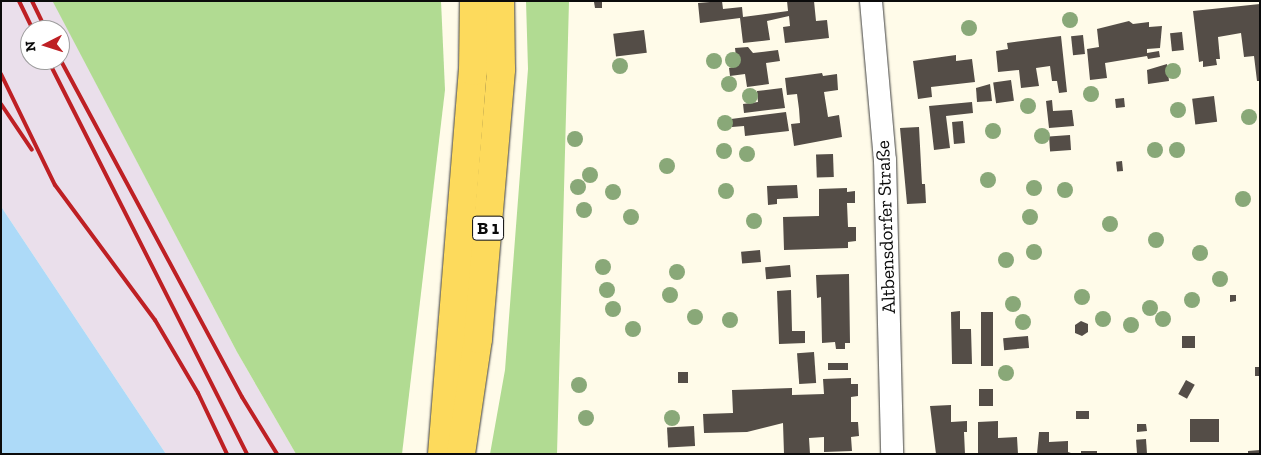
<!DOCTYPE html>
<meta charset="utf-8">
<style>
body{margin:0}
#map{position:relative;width:1261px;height:455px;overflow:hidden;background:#fffbe9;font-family:"Zilla Slab",serif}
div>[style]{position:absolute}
.industrial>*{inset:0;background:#eadfeb}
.forest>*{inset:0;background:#b1db92}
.water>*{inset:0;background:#addaf8}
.building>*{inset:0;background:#544d47;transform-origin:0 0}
.roads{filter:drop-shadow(0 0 1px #3e3e3e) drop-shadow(0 0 1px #3e3e3e)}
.minor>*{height:22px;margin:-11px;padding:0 11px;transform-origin:11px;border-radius:11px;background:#fff}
.primary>*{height:28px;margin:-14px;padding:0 14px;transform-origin:14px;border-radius:14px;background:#fdda5c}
.rail>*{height:4px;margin:-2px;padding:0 2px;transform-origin:2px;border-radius:2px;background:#be2024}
.trees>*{width:16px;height:16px;margin:-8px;border-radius:50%;background:#89a878}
span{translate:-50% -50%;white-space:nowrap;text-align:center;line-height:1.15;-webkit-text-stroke:5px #fff;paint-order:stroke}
.shield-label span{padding:1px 4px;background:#fff;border:1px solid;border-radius:4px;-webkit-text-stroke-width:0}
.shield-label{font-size:18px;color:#0b0b0b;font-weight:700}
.street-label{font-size:19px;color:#0b0b0b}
.frame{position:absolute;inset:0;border:2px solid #0b0b0b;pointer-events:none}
.north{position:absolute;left:20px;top:20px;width:50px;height:50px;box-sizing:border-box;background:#fff;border:1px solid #9d9d9d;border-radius:50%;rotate:265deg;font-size:14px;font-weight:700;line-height:20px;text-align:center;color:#0b0b0b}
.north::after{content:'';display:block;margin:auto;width:18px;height:22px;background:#be2024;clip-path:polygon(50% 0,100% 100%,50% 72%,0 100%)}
</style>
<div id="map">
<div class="industrial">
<i style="clip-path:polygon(evenodd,1px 1px,53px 1px,237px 352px,296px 454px,166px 454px,4px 211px,1px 206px,1px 1px,30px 30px,60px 30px,60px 60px,30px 60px,30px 30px)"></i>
</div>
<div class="forest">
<i style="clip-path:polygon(441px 1px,445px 90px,402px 454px,296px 454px,237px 352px,53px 2px)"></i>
<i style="clip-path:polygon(526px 1px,569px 1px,557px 454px,490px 454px,505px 370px,528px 69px)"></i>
</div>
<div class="water">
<i style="clip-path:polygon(1px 206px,4px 211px,166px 454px,1px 454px)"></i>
</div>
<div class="building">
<i style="clip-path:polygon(602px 1px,602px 8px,595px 8px,594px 2px)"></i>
<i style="clip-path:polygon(722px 1px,723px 9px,742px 7px,743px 17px,788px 11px,787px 1px,814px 1px,816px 21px,827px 20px,829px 38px,785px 43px,783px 27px,790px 26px,789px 16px,767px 21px,770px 40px,743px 43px,740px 18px,700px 23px,698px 3px)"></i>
<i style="clip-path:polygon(1260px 4px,1260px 81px,1257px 81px,1254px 56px,1244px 57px,1241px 33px,1218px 37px,1220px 59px,1216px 59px,1217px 65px,1203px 67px,1203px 61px,1199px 62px,1193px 11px)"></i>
<i style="clip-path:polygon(1129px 21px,1133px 24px,1149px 22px,1149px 27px,1162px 26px,1160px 48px,1147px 49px,1147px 53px,1159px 51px,1160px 57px,1148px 59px,1147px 56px,1105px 63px,1107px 78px,1090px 80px,1087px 49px,1099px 47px,1097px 29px)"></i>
<i style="left:644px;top:30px;width:23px;height:31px;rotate:83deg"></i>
<i style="left:1182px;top:32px;width:18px;height:12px;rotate:84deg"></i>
<i style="left:1083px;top:35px;width:19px;height:12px;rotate:84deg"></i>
<i style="clip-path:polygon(1061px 36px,1067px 92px,1059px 93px,1057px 81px,1052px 81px,1050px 66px,1036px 68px,1039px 86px,1021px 88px,1019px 70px,998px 72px,996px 51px,1008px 49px,1007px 43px)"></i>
<i style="clip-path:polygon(748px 47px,753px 53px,778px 50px,780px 61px,766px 63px,769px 84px,747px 87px,745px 74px,730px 76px,729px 68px,737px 66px,735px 48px)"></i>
<i style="clip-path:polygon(956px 55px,956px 61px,972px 59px,975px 82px,931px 87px,932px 97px,918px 99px,913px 61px)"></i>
<i style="clip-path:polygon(1167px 64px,1169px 81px,1148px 84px,1147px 70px)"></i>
<i style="clip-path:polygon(822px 73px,823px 76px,837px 74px,838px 90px,824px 92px,828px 117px,839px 115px,842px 137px,794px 146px,791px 124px,800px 123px,799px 109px,797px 94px,787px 95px,785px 78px)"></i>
<i style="left:1011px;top:80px;width:21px;height:18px;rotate:82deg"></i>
<i style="clip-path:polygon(990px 84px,992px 101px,977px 102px,976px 88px)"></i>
<i style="clip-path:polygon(782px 88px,785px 108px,744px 113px,743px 104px,758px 102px,757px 91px)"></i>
<i style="left:1214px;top:96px;width:26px;height:22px;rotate:83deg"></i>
<i style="left:1124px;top:98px;width:9px;height:9px;rotate:84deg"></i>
<i style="clip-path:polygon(1052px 100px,1053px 111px,1072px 110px,1074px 126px,1049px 128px,1046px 101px)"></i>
<i style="clip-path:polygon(972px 102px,973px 113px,946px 116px,950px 148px,934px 150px,929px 106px)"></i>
<i style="clip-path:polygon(786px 112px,789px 131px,745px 136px,744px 126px,732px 127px,731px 119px)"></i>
<i style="left:963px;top:121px;width:22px;height:11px;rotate:85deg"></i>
<i style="clip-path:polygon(919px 127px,922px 184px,925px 184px,926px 203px,907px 204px,900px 128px)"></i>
<i style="left:1070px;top:135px;width:15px;height:21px;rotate:86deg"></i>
<i style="left:833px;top:154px;width:23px;height:17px;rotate:88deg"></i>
<i style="left:1122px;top:161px;width:10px;height:6px;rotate:84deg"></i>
<i style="clip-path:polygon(797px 185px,798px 198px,777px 199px,777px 204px,768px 205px,767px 186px)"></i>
<i style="clip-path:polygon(847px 188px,847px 192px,855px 191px,855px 203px,847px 203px,848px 227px,856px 227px,856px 241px,848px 242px,848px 248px,784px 250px,783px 217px,819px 216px,819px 189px)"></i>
<i style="left:760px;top:250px;width:12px;height:19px;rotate:85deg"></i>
<i style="left:790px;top:265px;width:12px;height:25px;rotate:85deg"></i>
<i style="clip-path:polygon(849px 274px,850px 343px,845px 343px,845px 349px,836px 349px,835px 342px,822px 343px,821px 297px,817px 298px,816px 275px)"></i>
<i style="clip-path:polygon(791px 290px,792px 331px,805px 331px,805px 343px,779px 344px,777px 291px)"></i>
<i style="clip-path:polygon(1230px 295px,1236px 295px,1236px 301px,1230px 302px)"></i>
<i style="clip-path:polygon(960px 311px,960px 329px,971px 329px,972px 364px,952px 364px,951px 312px)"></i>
<i style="left:981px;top:312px;width:12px;height:54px"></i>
<i style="clip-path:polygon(1081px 321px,1088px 324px,1088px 332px,1082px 336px,1075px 333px,1075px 325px)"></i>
<i style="left:1028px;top:336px;width:12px;height:25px;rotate:85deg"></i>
<i style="left:1195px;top:336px;width:12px;height:13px;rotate:90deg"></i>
<i style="left:814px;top:352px;width:31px;height:17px;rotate:86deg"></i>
<i style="left:848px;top:363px;width:7px;height:20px;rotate:90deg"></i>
<i style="left:1255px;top:367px;width:5px;height:9px"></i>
<i style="left:678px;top:372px;width:10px;height:11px"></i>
<i style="clip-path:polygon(851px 378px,851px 384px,858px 384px,858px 396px,851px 397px,851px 422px,858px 422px,859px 436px,851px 437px,852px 451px,824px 452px,824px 437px,809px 438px,810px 454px,784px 454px,783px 423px,747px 432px,704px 433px,703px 414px,733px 413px,732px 390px,792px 388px,792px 395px,824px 394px,823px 379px)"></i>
<i style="left:1186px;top:380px;width:10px;height:16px;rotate:29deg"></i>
<i style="left:979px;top:389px;width:14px;height:17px"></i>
<i style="clip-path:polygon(951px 405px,951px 422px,967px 421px,967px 432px,964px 432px,965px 454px,936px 454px,930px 406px)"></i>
<i style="left:1076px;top:411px;width:13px;height:8px"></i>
<i style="left:1190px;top:419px;width:29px;height:23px"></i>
<i style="clip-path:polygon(998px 421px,998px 438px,1017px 437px,1018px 454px,978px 454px,978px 422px)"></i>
<i style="clip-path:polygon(1137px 424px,1146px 424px,1147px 431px,1137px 432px)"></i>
<i style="left:694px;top:426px;width:20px;height:27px;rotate:87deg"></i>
<i style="clip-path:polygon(1039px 432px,1049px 432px,1049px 442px,1068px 441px,1068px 452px,1074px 454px,1037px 454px)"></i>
<i style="left:1146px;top:439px;width:15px;height:10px;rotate:86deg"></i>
<i style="clip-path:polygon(1260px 450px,1260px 454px,1248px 454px,1248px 451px)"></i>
<i style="left:1081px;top:451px;width:16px;height:3px"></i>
</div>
<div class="roads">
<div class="minor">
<i style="left:871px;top:1px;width:160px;rotate:85deg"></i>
<i style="left:885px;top:160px;width:294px;rotate:88.6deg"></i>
</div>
<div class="primary">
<i style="left:442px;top:454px;width:384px;rotate:-85.4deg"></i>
<i style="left:473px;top:71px;width:70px;rotate:-89.2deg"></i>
<i style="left:461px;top:454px;width:116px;rotate:-81.6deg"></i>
<i style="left:478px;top:339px;width:271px;rotate:-85.1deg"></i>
<i style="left:501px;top:69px;width:68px;rotate:-90.8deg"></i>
</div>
</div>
<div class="rail">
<i style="left:19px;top:1px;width:32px;rotate:64deg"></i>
<i style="left:32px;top:1px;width:32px;rotate:64deg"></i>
<i style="left:60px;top:59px;width:384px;rotate:61.7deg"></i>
<i style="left:242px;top:397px;width:67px;rotate:58.4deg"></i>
<i style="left:48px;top:60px;width:441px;rotate:63.2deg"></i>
<i style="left:1px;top:74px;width:123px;rotate:64.1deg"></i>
<i style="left:55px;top:185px;width:168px;rotate:53.5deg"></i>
<i style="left:155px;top:320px;width:85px;rotate:59.5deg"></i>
<i style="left:198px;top:393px;width:68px;rotate:64.6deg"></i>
<i style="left:1px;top:104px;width:55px;rotate:56deg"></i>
</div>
<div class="trees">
<i style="left:1070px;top:20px"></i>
<i style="left:969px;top:28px"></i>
<i style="left:733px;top:60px"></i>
<i style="left:714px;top:61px"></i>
<i style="left:620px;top:66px"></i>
<i style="left:1173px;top:71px"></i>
<i style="left:729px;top:84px"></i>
<i style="left:1091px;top:94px"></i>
<i style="left:750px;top:96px"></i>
<i style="left:1028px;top:106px"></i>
<i style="left:1178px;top:110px"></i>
<i style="left:1249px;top:117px"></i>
<i style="left:725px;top:123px"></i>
<i style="left:993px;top:131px"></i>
<i style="left:1042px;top:136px"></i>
<i style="left:575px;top:139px"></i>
<i style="left:1155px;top:150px"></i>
<i style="left:1177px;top:150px"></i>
<i style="left:724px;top:151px"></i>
<i style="left:747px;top:154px"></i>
<i style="left:667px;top:166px"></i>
<i style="left:590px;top:175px"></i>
<i style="left:988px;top:180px"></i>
<i style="left:578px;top:187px"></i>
<i style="left:1034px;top:188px"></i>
<i style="left:1065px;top:190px"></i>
<i style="left:726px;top:191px"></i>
<i style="left:613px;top:192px"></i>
<i style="left:1243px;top:199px"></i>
<i style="left:584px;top:210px"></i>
<i style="left:631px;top:217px"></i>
<i style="left:1030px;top:217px"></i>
<i style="left:754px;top:221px"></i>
<i style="left:1110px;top:224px"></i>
<i style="left:1156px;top:240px"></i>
<i style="left:1034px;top:252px"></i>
<i style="left:1200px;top:253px"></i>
<i style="left:1006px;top:260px"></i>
<i style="left:603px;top:267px"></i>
<i style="left:677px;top:272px"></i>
<i style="left:1220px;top:279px"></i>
<i style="left:607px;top:290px"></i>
<i style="left:670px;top:295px"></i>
<i style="left:1082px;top:297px"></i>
<i style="left:1192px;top:300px"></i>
<i style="left:1013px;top:304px"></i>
<i style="left:1150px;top:308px"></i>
<i style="left:613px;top:309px"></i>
<i style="left:695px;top:317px"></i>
<i style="left:1103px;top:319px"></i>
<i style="left:1163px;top:319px"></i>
<i style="left:730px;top:320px"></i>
<i style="left:1023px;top:322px"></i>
<i style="left:1131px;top:325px"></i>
<i style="left:633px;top:329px"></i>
<i style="left:1006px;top:373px"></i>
<i style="left:579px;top:385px"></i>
<i style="left:586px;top:418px"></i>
<i style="left:672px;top:418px"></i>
</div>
<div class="shield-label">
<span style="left:488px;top:228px">B 1</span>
</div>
<div class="street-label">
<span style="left:886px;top:227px;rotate:-92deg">Altbensdorfer Straße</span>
</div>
<div class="frame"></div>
<div class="north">N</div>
</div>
